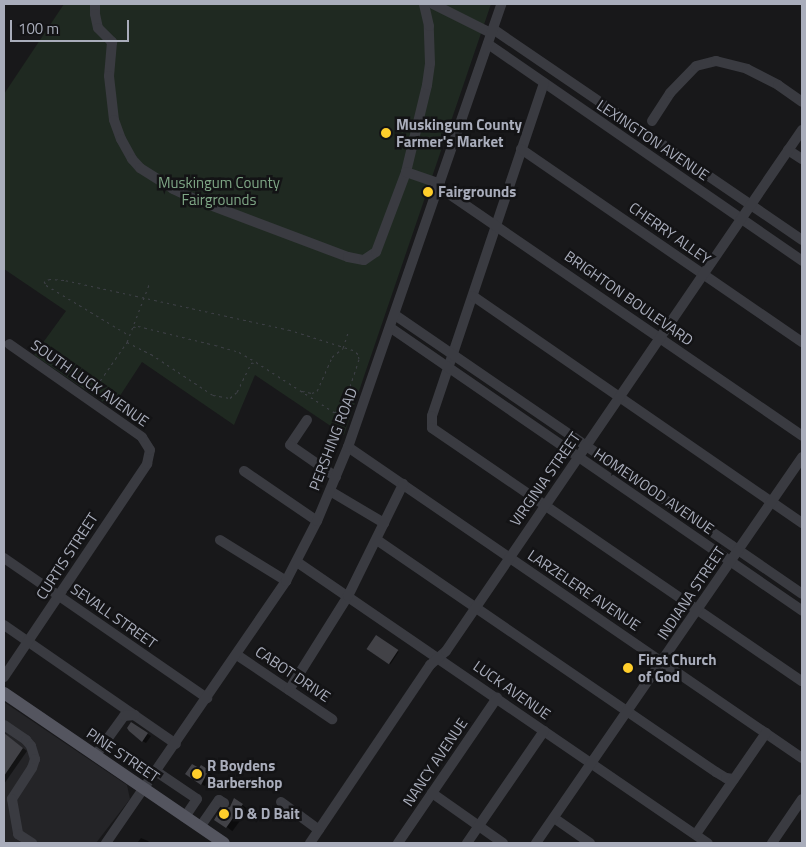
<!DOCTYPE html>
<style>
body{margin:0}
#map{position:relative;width:806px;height:847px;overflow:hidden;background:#18181a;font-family:"Titillium Web",sans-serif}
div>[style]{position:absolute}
.built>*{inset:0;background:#242427}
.green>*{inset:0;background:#1f2921}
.shadow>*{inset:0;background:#0007;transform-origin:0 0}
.building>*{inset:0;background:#424247;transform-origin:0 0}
.path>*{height:1px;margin-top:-0.5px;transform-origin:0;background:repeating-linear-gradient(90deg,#3e4047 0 2.5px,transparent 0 6.5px)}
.minor>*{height:10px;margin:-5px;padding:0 5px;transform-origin:5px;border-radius:5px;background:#3a3b41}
.major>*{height:12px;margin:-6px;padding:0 6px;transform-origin:6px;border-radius:6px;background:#54555f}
.dots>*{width:14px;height:14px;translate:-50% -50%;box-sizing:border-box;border:2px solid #131315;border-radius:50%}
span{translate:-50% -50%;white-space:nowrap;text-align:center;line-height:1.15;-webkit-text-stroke:5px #131315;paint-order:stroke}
.poi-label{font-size:15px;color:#a9adbb;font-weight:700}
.left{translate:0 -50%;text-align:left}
.street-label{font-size:15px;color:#a9adbb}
.park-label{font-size:15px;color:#7fa786}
.frame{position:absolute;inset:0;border:5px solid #a9adbb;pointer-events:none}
.scale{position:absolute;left:10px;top:20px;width:119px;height:22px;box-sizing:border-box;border:2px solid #a9adbb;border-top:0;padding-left:6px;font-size:15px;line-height:18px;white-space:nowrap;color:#a9adbb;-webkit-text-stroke:4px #131315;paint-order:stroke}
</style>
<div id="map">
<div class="built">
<i style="clip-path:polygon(4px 702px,127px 785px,130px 799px,96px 843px,4px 843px)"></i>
</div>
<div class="green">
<i style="clip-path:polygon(64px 4px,491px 4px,344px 435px,255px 375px,234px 425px,142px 362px,112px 408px,34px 355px,66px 311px,4px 269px,4px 94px)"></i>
</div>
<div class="shadow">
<i style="left:376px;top:637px;width:27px;height:15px;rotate:33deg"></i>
<i style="clip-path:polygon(131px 724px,151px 736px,146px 743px,142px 741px)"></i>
<i style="clip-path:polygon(4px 734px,27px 751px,4px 784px)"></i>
<i style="clip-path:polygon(201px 767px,212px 774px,205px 786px,201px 784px,199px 769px)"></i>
<i style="left:241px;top:804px;width:9px;height:27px;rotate:36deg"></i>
<i style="clip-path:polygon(141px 838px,148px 841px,150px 843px,137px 843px)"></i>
</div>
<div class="building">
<i style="left:376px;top:635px;width:27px;height:17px;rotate:34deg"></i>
<i style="clip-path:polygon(131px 722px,148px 733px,142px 742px,129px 731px,127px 728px)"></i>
<i style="clip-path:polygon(4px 733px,23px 748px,4px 776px)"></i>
<i style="clip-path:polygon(192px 764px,199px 768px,201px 765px,209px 770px,201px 785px,185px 774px)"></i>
<i style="clip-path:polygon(234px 798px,243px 804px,226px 828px,214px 820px,220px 810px,230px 807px)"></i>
</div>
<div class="path">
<i style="left:133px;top:327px;width:5px;rotate:-11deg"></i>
<i style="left:138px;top:326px;width:79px;rotate:13.9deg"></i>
<i style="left:215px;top:345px;width:25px;rotate:16deg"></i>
<i style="left:239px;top:352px;width:20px;rotate:30deg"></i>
<i style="left:127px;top:342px;width:27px;rotate:27deg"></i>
<i style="left:151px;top:354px;width:74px;rotate:33.5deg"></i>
<i style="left:213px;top:395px;width:17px;rotate:10deg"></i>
<i style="left:230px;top:398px;width:9px;rotate:-41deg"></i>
<i style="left:237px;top:392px;width:32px;rotate:-64deg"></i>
<i style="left:251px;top:363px;width:5px;rotate:-11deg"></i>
<i style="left:256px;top:362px;width:93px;rotate:32.7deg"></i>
<i style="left:334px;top:412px;width:6px;rotate:-9deg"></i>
<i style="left:340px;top:411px;width:7px;rotate:-56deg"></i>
<i style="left:344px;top:405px;width:48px;rotate:-71.9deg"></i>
<i style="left:359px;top:359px;width:5px;rotate:-101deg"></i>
<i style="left:358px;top:354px;width:6px;rotate:-141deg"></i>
<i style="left:353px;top:350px;width:66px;rotate:-162.4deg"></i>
<i style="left:290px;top:330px;width:231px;rotate:-167.5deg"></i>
<i style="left:64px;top:280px;width:14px;rotate:-176deg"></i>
<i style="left:50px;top:279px;width:6px;rotate:162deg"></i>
<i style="left:44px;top:281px;width:4px;rotate:63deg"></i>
<i style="left:46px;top:285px;width:97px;rotate:31.1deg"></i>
<i style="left:93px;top:391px;width:60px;rotate:-55.2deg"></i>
<i style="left:127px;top:342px;width:64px;rotate:-69deg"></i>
<i style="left:302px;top:391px;width:10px;rotate:11deg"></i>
<i style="left:312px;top:393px;width:5px;rotate:-22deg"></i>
<i style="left:317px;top:391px;width:37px;rotate:-66deg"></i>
<i style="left:332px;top:357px;width:14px;rotate:-39deg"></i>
<i style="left:343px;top:348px;width:16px;rotate:-72deg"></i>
</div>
<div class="minor">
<i style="left:95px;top:4px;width:10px;rotate:90deg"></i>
<i style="left:95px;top:14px;width:14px;rotate:78deg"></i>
<i style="left:98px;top:28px;width:20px;rotate:45deg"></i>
<i style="left:112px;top:42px;width:34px;rotate:95deg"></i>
<i style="left:109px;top:76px;width:44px;rotate:83.5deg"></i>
<i style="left:114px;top:120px;width:20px;rotate:70deg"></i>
<i style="left:121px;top:139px;width:23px;rotate:61deg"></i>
<i style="left:132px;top:159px;width:12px;rotate:48deg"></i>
<i style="left:140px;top:168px;width:39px;rotate:32deg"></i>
<i style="left:173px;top:189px;width:26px;rotate:25deg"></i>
<i style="left:197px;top:200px;width:161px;rotate:20.7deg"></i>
<i style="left:348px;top:257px;width:16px;rotate:11deg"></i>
<i style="left:364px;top:260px;width:14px;rotate:-34deg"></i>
<i style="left:376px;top:252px;width:85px;rotate:-69.4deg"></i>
<i style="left:406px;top:172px;width:89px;rotate:-76.4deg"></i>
<i style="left:427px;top:85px;width:22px;rotate:-82deg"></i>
<i style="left:430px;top:63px;width:37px;rotate:-92deg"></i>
<i style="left:429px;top:26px;width:23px;rotate:-103deg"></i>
<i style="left:433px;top:4px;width:65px;rotate:26.6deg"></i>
<i style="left:493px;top:29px;width:374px;rotate:34.3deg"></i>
<i style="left:488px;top:44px;width:382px;rotate:34.6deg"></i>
<i style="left:544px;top:83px;width:351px;rotate:108.6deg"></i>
<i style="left:432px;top:416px;width:12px;rotate:90deg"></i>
<i style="left:432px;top:428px;width:448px;rotate:34.4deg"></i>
<i style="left:652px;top:121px;width:33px;rotate:-57deg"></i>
<i style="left:670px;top:93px;width:37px;rotate:-46deg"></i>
<i style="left:696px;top:66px;width:21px;rotate:-14deg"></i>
<i style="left:716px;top:61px;width:32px;rotate:14deg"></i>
<i style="left:747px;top:69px;width:35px;rotate:27deg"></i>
<i style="left:778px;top:85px;width:29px;rotate:35deg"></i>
<i style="left:521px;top:149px;width:341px;rotate:34.5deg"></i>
<i style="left:788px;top:150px;width:17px;rotate:33deg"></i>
<i style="left:406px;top:172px;width:36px;rotate:19deg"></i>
<i style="left:439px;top:187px;width:440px;rotate:34.4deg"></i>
<i style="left:473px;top:296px;width:400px;rotate:34.6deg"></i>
<i style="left:395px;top:315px;width:493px;rotate:34.4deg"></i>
<i style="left:391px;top:328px;width:499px;rotate:34.5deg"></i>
<i style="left:307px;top:420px;width:30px;rotate:124deg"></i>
<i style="left:290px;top:445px;width:56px;rotate:34.8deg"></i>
<i style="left:348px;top:447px;width:550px;rotate:34.41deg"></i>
<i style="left:244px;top:471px;width:88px;rotate:34.4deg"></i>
<i style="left:330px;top:491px;width:63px;rotate:30.7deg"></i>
<i style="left:220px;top:540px;width:78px;rotate:31.8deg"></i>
<i style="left:377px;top:540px;width:411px;rotate:34.4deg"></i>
<i style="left:716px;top:772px;width:12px;rotate:31deg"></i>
<i style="left:726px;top:778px;width:8px;rotate:7deg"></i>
<i style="left:4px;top:558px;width:247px;rotate:34.6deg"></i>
<i style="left:297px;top:562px;width:498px;rotate:34.4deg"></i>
<i style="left:4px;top:625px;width:209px;rotate:34.7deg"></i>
<i style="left:237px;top:655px;width:115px;rotate:34deg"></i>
<i style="left:4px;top:677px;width:257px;rotate:-56.1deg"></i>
<i style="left:147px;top:464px;width:14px;rotate:-78deg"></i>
<i style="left:150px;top:450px;width:15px;rotate:-122deg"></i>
<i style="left:142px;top:437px;width:162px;rotate:-145deg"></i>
<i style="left:289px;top:690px;width:111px;rotate:-57.9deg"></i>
<i style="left:348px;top:596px;width:125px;rotate:-63.8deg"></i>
<i style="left:4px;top:725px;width:27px;rotate:34deg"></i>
<i style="left:26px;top:740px;width:8px;rotate:50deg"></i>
<i style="left:31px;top:746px;width:14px;rotate:73deg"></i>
<i style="left:35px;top:759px;width:9px;rotate:108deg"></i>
<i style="left:32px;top:768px;width:37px;rotate:123deg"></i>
<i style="left:12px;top:799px;width:36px;rotate:80deg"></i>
<i style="left:18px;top:834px;width:17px;rotate:33deg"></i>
<i style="left:95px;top:756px;width:49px;rotate:-54.1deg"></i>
<i style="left:124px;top:716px;width:11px;rotate:-5deg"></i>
<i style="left:157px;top:772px;width:48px;rotate:34deg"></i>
<i style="left:197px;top:799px;width:22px;rotate:124deg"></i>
<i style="left:432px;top:793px;width:87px;rotate:35.2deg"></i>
<i style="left:281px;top:802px;width:47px;rotate:36.4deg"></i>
<i style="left:554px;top:818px;width:44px;rotate:34.8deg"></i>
<i style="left:200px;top:827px;width:33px;rotate:-55deg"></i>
<i style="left:219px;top:800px;width:6px;rotate:31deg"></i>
<i style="left:696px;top:834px;width:123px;rotate:-55.3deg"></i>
<i style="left:106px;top:843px;width:318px;rotate:-55.5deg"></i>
<i style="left:286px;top:581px;width:68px;rotate:-62.7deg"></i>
<i style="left:317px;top:521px;width:80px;rotate:-67.3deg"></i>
<i style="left:348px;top:447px;width:469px;rotate:-70.9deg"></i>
<i style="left:310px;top:843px;width:215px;rotate:-56deg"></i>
<i style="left:430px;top:665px;width:21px;rotate:-41deg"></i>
<i style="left:446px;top:651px;width:631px;rotate:-55.66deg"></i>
<i style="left:398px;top:843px;width:176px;rotate:-55.7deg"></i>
<i style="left:467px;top:843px;width:136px;rotate:-55.5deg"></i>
<i style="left:536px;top:843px;width:469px;rotate:-55.4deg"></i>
<i style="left:772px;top:843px;width:53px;rotate:-55.7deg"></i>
</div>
<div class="major">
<i style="left:4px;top:693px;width:266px;rotate:34.3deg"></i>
</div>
<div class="dots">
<i style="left:386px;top:133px;background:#ffce2b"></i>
<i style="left:428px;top:192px;background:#ffce2b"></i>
<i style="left:628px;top:668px;background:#ffce2b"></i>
<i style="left:197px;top:774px;background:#ffce2b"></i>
<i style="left:224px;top:814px;background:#ffce2b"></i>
</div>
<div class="poi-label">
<span class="left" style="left:396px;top:133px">Muskingum County<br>Farmer's Market</span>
<span class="left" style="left:438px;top:192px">Fairgrounds</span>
<span class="left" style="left:638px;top:668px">First Church<br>of God</span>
<span class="left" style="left:207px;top:774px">R Boydens<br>Barbershop</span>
<span class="left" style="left:234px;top:814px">D &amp; D Bait</span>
</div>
<div class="street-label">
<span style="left:653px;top:140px;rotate:34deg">LEXINGTON AVENUE</span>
<span style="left:670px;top:233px;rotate:35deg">CHERRY ALLEY</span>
<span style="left:629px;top:298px;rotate:35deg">BRIGHTON BOULEVARD</span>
<span style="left:90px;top:383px;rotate:35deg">SOUTH LUCK AVENUE</span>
<span style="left:333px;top:439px;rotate:-69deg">PERSHING ROAD</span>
<span style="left:545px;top:479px;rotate:-55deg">VIRGINIA STREET</span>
<span style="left:654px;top:491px;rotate:34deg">HOMEWOOD AVENUE</span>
<span style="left:67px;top:556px;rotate:-57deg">CURTIS STREET</span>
<span style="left:584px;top:590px;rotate:34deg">LARZELERE AVENUE</span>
<span style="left:691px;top:593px;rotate:-56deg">INDIANA STREET</span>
<span style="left:114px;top:616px;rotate:35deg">SEVALL STREET</span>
<span style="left:293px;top:674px;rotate:34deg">CABOT DRIVE</span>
<span style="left:512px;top:690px;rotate:35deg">LUCK AVENUE</span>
<span style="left:123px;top:755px;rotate:34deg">PINE STREET</span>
<span style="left:435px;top:762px;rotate:-56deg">NANCY AVENUE</span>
</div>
<div class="park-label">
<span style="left:219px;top:191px">Muskingum County<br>Fairgrounds</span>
</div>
<div class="frame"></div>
<div class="scale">100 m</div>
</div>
